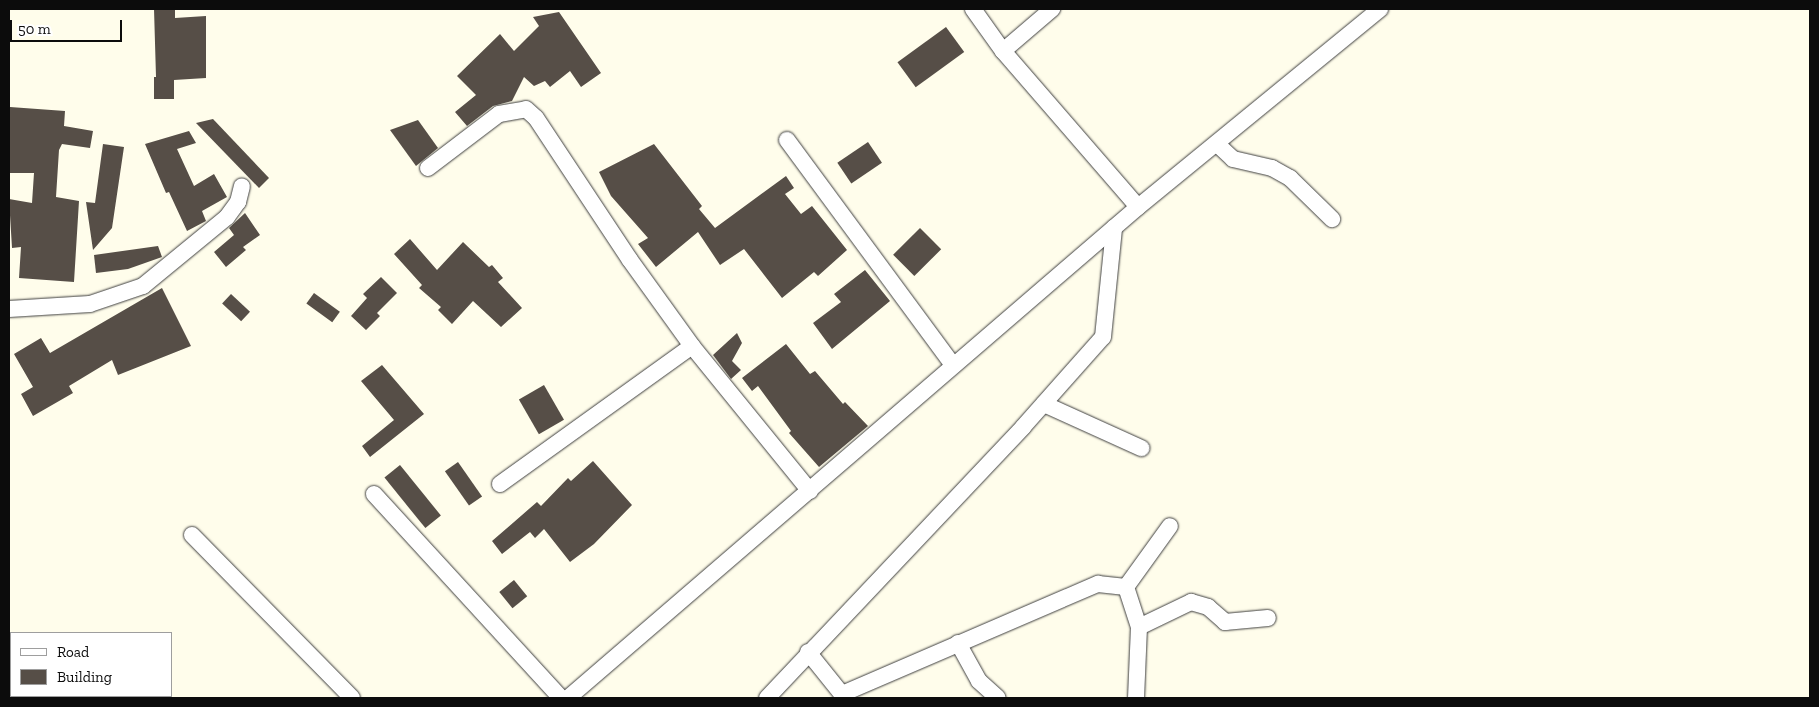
<!DOCTYPE html>
<style>
body{margin:0}
#map{position:relative;width:1819px;height:707px;overflow:hidden;background:#fffdeb;font-family:"Zilla Slab",serif}
div>[style]{position:absolute}
.building>*{inset:0;background:#564e47;transform-origin:0 0}
.roads{filter:drop-shadow(0 0 1px #3f3f3f) drop-shadow(0 0 1px #3f3f3f)}
.minor>*{height:16px;margin:-8px;padding:0 8px;transform-origin:8px;border-radius:8px;background:#fff}
span{translate:-50% -50%;white-space:nowrap;text-align:center;line-height:1.15;-webkit-text-stroke:5px #fff;paint-order:stroke}
.frame{position:absolute;inset:0;border:10px solid #0c0c0c;pointer-events:none}
.legend{position:absolute;left:10px;top:632px;width:162px;height:65px;box-sizing:border-box;background:#fff;border:1px solid #9e9e9e;margin:0;padding:6px 9px;list-style:none;font-size:15px;color:#0c0c0c}
.legend li{display:flex;align-items:center;gap:10px;height:25px}
.legend b{width:25px;border:1px solid #9e9e9e}
.scale{position:absolute;left:10px;top:20px;width:112px;height:22px;box-sizing:border-box;border:2px solid #0c0c0c;border-top:0;padding-left:6px;font-size:15px;line-height:18px;white-space:nowrap;color:#0c0c0c;-webkit-text-stroke:4px #fff;paint-order:stroke}
</style>
<div id="map">
<div class="building">
<i style="clip-path:polygon(154px 9px,175px 9px,175px 18px,206px 16px,206px 78px,174px 80px,174px 99px,154px 99px,154px 77px,156px 77px)"></i>
<i style="clip-path:polygon(559px 12px,601px 73px,581px 87px,570px 71px,550px 87px,545px 81px,534px 86px,524px 77px,512px 101px,493px 106px,467px 126px,455px 112px,476px 95px,457px 76px,500px 34px,514px 51px,539px 26px,533px 17px)"></i>
<i style="left:946px;top:27px;width:31px;height:60px;rotate:54deg"></i>
<i style="clip-path:polygon(10px 107px,65px 111px,64px 126px,93px 131px,90px 148px,62px 144px,59px 150px,56px 197px,79px 201px,74px 282px,19px 278px,21px 247px,12px 248px,9px 199px,32px 203px,34px 173px,10px 173px)"></i>
<i style="clip-path:polygon(213px 119px,269px 178px,259px 188px,196px 123px)"></i>
<i style="clip-path:polygon(418px 120px,438px 148px,416px 166px,390px 130px)"></i>
<i style="clip-path:polygon(189px 131px,196px 143px,177px 149px,194px 186px,214px 174px,227px 197px,202px 211px,206px 221px,187px 231px,169px 192px,166px 193px,145px 144px)"></i>
<i style="left:868px;top:142px;width:25px;height:37px;rotate:56deg"></i>
<i style="clip-path:polygon(103px 144px,124px 147px,112px 228px,93px 250px,86px 202px,95px 203px)"></i>
<i style="clip-path:polygon(654px 144px,702px 206px,699px 209px,715px 228px,786px 176px,794px 188px,785px 194px,801px 214px,812px 206px,847px 250px,818px 276px,814px 272px,782px 298px,744px 249px,720px 265px,698px 232px,656px 267px,638px 244px,648px 238px,611px 196px,599px 172px)"></i>
<i style="clip-path:polygon(245px 213px,260px 235px,243px 247px,246px 250px,226px 267px,214px 252px,234px 235px,229px 228px)"></i>
<i style="left:920px;top:228px;width:30px;height:38px;rotate:45deg"></i>
<i style="clip-path:polygon(410px 239px,437px 270px,463px 242px,489px 267px,492px 265px,503px 278px,498px 282px,522px 308px,501px 327px,473px 301px,452px 324px,438px 310px,441px 307px,419px 288px,422px 285px,394px 254px)"></i>
<i style="clip-path:polygon(158px 246px,162px 257px,128px 269px,96px 273px,94px 255px)"></i>
<i style="clip-path:polygon(865px 270px,890px 301px,832px 349px,813px 323px,841px 302px,834px 294px)"></i>
<i style="clip-path:polygon(381px 277px,397px 293px,377px 313px,380px 316px,366px 330px,351px 316px,367px 298px,363px 294px)"></i>
<i style="clip-path:polygon(162px 288px,191px 346px,118px 375px,112px 360px,69px 386px,73px 393px,33px 416px,21px 394px,33px 387px,14px 354px,41px 338px,50px 353px)"></i>
<i style="left:314px;top:293px;width:32px;height:13px;rotate:36deg"></i>
<i style="left:231px;top:294px;width:26px;height:13px;rotate:43deg"></i>
<i style="clip-path:polygon(737px 333px,742px 343px,732px 361px,741px 370px,731px 379px,713px 355px)"></i>
<i style="clip-path:polygon(786px 344px,810px 374px,815px 371px,843px 404px,845px 402px,868px 426px,819px 467px,789px 433px,791px 431px,758px 386px,752px 391px,742px 378px)"></i>
<i style="clip-path:polygon(382px 365px,424px 414px,370px 457px,362px 446px,394px 420px,361px 381px)"></i>
<i style="left:544px;top:385px;width:40px;height:29px;rotate:60deg"></i>
<i style="clip-path:polygon(593px 461px,632px 505px,594px 544px,570px 562px,544px 529px,535px 538px,530px 532px,502px 554px,492px 541px,537px 502px,541px 506px,568px 478px,571px 481px)"></i>
<i style="left:458px;top:462px;width:42px;height:16px;rotate:55deg"></i>
<i style="left:400px;top:465px;width:65px;height:20px;rotate:51deg"></i>
<i style="left:514px;top:580px;width:21px;height:19px;rotate:51deg"></i>
</div>
<div class="roads">
<div class="minor">
<i style="left:973px;top:9px;width:52px;rotate:54.5deg"></i>
<i style="left:1003px;top:51px;width:206px;rotate:49.1deg"></i>
<i style="left:1003px;top:51px;width:65px;rotate:-40.6deg"></i>
<i style="left:787px;top:140px;width:280px;rotate:53.6deg"></i>
<i style="left:1217px;top:144px;width:22px;rotate:43deg"></i>
<i style="left:1233px;top:159px;width:40px;rotate:13deg"></i>
<i style="left:1272px;top:168px;width:21px;rotate:29deg"></i>
<i style="left:1290px;top:178px;width:59px;rotate:44.3deg"></i>
<i style="left:428px;top:168px;width:89px;rotate:-37.3deg"></i>
<i style="left:499px;top:114px;width:27px;rotate:-10deg"></i>
<i style="left:526px;top:109px;width:13px;rotate:42deg"></i>
<i style="left:536px;top:118px;width:170px;rotate:56.5deg"></i>
<i style="left:630px;top:260px;width:106px;rotate:54.2deg"></i>
<i style="left:692px;top:346px;width:187px;rotate:50.9deg"></i>
<i style="left:9px;top:309px;width:81px;rotate:-3.5deg"></i>
<i style="left:90px;top:304px;width:56px;rotate:-18.8deg"></i>
<i style="left:143px;top:286px;width:109px;rotate:-39.4deg"></i>
<i style="left:227px;top:217px;width:19px;rotate:-54deg"></i>
<i style="left:238px;top:202px;width:16px;rotate:-76deg"></i>
<i style="left:1044px;top:404px;width:107px;rotate:24.4deg"></i>
<i style="left:500px;top:484px;width:236px;rotate:-35.7deg"></i>
<i style="left:374px;top:494px;width:277px;rotate:47.5deg"></i>
<i style="left:192px;top:535px;width:228px;rotate:45.5deg"></i>
<i style="left:1126px;top:587px;width:42px;rotate:72deg"></i>
<i style="left:1139px;top:627px;width:71px;rotate:92.4deg"></i>
<i style="left:1126px;top:587px;width:75px;rotate:-54.2deg"></i>
<i style="left:1139px;top:627px;width:58px;rotate:-25.7deg"></i>
<i style="left:1191px;top:602px;width:18px;rotate:16deg"></i>
<i style="left:1208px;top:607px;width:23px;rotate:41deg"></i>
<i style="left:1225px;top:622px;width:43px;rotate:-5.3deg"></i>
<i style="left:958px;top:643px;width:43px;rotate:61.1deg"></i>
<i style="left:979px;top:681px;width:25px;rotate:42deg"></i>
<i style="left:808px;top:652px;width:59px;rotate:51.2deg"></i>
<i style="left:842px;top:694px;width:279px;rotate:-23.3deg"></i>
<i style="left:1098px;top:584px;width:28px;rotate:6deg"></i>
<i style="left:568px;top:698px;width:752px;rotate:-40.74deg"></i>
<i style="left:1138px;top:207px;width:313px;rotate:-39.3deg"></i>
<i style="left:767px;top:698px;width:373px;rotate:-46.6deg"></i>
<i style="left:1023px;top:427px;width:120px;rotate:-48.4deg"></i>
<i style="left:1103px;top:337px;width:110px;rotate:-84.2deg"></i>
</div>
</div>
<div class="frame"></div>
<ul class="legend">
<li><b style="height:6px;background:#fff"></b>Road</li>
<li><b style="height:14px;background:#564e47"></b>Building</li>
</ul>
<div class="scale">50 m</div>
</div>
